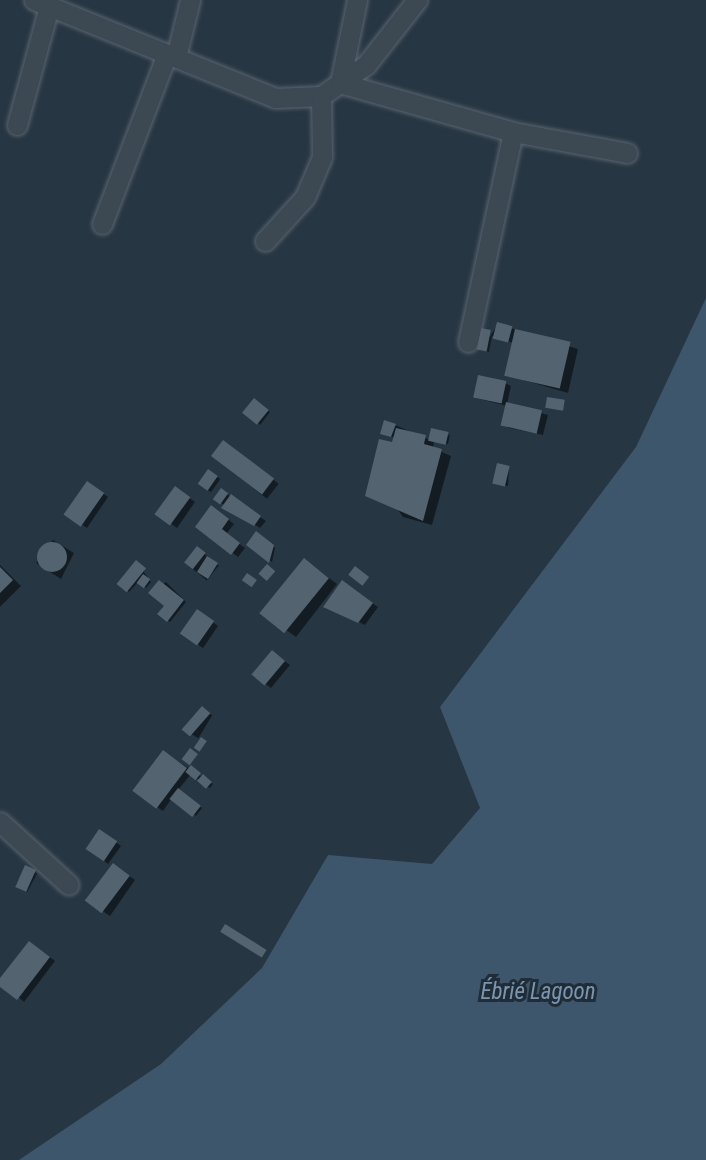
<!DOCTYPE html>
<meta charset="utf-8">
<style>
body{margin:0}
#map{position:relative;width:706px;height:1160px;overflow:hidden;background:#273643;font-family:"Roboto Condensed",sans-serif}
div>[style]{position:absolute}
.water>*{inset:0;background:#3e566b}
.shadow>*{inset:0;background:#0007;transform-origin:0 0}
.building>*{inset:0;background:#536370;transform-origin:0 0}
.round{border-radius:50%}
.roads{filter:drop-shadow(0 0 2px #5a6570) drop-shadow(0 0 2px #5a6570)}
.minor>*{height:19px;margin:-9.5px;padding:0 9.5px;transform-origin:9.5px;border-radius:9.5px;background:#3c4852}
span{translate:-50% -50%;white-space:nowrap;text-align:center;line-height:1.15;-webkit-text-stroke:6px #202d38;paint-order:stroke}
.water-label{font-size:23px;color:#7a96ae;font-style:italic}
</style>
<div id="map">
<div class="water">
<i style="clip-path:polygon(706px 298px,706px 1160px,19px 1160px,161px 1064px,262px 968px,328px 855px,432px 864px,480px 808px,440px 707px,636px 447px)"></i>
</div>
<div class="shadow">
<i style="clip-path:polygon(498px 324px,578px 349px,568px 393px,506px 375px,513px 343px,492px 336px,489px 352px,481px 350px)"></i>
<i style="clip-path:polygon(505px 383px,511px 386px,507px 404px,548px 415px,543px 435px,509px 428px,503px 424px,507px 406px,476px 398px)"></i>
<i style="left:254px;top:400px;width:20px;height:16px;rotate:37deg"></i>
<i style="clip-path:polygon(395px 425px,430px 440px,450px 435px,448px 444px,434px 441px,433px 448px,451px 456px,432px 525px,403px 517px,395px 506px,367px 495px,393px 444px,395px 438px,384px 434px)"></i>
<i style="left:229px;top:445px;width:63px;height:19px;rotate:38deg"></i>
<i style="clip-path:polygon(509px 468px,508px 486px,497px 484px)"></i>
<i style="left:209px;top:471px;width:14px;height:16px;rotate:36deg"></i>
<i style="clip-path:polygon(93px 486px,108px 497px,87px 528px,66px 514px)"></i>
<i style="clip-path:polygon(221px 490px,266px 521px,260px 528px,215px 499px)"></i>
<i style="clip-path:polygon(181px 492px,195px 502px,177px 528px,158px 514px)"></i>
<i style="clip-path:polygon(217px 511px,234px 524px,226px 534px,245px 548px,238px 557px,197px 526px)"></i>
<i style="clip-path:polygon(257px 534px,275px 548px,272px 562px,248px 545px)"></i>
<i style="clip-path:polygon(53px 540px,74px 553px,61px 579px,36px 563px)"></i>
<i style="left:197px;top:548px;width:28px;height:19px;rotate:39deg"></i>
<i style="clip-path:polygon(137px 562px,151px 582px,146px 588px,138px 582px,129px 592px,120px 584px)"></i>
<i style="clip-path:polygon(0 565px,21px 586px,0 607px)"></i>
<i style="clip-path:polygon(313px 566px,337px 584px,296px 637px,264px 614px)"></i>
<i style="clip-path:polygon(166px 582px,186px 602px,170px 622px,159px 614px,166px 605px,151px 593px)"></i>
<i style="clip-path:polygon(348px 586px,378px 607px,365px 625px,331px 609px)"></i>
<i style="clip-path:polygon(203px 615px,218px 626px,203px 648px,197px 644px)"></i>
<i style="clip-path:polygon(278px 656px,290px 665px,271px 688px,254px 675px)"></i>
<i style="left:202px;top:709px;width:12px;height:27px;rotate:31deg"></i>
<i style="clip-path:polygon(170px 756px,213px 784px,210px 788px,191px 774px,178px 790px,202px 808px,196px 816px,172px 798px,163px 811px,157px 807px)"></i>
<i style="clip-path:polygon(105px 834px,121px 846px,108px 864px,103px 860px)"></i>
<i style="left:26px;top:867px;width:13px;height:21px;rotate:29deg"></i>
<i style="clip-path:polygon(119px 869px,135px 880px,110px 916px,88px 901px)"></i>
<i style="clip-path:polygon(35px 946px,55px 961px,24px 1002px,0 981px)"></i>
</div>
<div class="building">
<i style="left:497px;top:322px;width:16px;height:17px;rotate:15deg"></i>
<i style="left:481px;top:328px;width:10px;height:22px;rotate:11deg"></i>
<i style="left:515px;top:329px;width:57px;height:48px;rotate:13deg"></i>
<i style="left:478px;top:375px;width:29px;height:23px;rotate:12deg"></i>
<i style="left:547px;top:397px;width:18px;height:11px;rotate:9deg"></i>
<i style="left:254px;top:398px;width:19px;height:19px;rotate:39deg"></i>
<i style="left:506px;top:402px;width:37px;height:24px;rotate:13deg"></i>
<i style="clip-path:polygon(384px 420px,396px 424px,391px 437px,380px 434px)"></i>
<i style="clip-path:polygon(396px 428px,426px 435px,424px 444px,442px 449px,423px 521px,365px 496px,379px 439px,392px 442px)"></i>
<i style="left:431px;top:428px;width:18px;height:13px;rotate:13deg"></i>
<i style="left:223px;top:440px;width:64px;height:20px;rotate:37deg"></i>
<i style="left:497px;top:463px;width:13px;height:21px;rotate:13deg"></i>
<i style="left:208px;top:469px;width:12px;height:18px;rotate:35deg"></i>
<i style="left:87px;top:481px;width:21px;height:41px;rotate:35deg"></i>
<i style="left:175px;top:486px;width:19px;height:35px;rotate:36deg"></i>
<i style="left:221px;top:488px;width:9px;height:14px;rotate:36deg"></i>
<i style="clip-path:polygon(231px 494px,261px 516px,254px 526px,221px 508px)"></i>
<i style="clip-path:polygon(211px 505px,229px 519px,222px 529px,240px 543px,231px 555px,195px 527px)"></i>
<i style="clip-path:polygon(256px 531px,274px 545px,269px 563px,246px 545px)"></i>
<i class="round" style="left:37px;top:542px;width:30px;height:30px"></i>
<i style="left:197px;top:546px;width:11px;height:21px;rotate:38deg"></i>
<i style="left:207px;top:556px;width:13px;height:19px;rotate:32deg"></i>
<i style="left:304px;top:558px;width:32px;height:71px;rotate:39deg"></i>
<i style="left:136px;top:560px;width:13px;height:31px;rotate:39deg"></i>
<i style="left:267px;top:564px;width:11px;height:13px;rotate:41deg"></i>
<i style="left:355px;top:566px;width:18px;height:11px;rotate:38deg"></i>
<i style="clip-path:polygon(0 567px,13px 580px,0 593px)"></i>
<i style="left:247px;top:573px;width:12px;height:9px;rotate:35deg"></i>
<i style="left:143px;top:574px;width:9px;height:11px;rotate:36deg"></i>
<i style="clip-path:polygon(159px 580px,184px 600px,167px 622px,157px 614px,164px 606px,148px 593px)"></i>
<i style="clip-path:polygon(342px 580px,373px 603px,358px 623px,323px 607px)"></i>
<i style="left:197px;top:609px;width:21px;height:30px;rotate:35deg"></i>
<i style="left:272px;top:650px;width:17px;height:32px;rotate:40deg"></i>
<i style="left:202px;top:706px;width:11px;height:31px;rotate:41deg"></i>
<i style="left:201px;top:737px;width:7px;height:13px;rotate:34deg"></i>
<i style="left:190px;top:748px;width:10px;height:14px;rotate:37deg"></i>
<i style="left:163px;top:750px;width:30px;height:51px;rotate:37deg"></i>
<i style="left:191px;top:765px;width:13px;height:9px;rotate:39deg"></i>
<i style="left:203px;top:774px;width:12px;height:9px;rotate:42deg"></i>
<i style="left:178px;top:788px;width:29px;height:14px;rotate:38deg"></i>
<i style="left:99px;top:829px;width:22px;height:24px;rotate:34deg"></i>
<i style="left:113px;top:863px;width:21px;height:47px;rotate:37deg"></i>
<i style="left:25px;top:865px;width:12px;height:24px;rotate:24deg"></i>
<i style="left:225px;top:924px;width:49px;height:9px;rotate:32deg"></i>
<i style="clip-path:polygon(29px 941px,50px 957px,17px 1000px,0 987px,0 978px)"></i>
</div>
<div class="roads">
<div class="minor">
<i style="left:34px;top:0;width:260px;rotate:22.1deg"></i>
<i style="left:275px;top:98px;width:46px;rotate:-2.5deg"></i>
<i style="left:321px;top:96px;width:55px;rotate:-34.6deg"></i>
<i style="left:366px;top:65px;width:83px;rotate:-51.9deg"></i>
<i style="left:357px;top:0;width:85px;rotate:101.6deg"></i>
<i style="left:340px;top:83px;width:180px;rotate:15.8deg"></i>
<i style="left:513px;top:132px;width:116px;rotate:10.4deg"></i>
<i style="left:176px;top:57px;width:59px;rotate:-76.2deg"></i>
<i style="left:17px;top:125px;width:123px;rotate:-74.9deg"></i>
<i style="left:102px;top:224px;width:182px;rotate:-69.1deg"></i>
<i style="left:265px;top:241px;width:59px;rotate:-47.7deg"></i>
<i style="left:305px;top:197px;width:43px;rotate:-67deg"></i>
<i style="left:322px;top:157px;width:61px;rotate:-90.9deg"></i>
<i style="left:468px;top:342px;width:215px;rotate:-77.9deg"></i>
<i style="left:0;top:822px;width:93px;rotate:42.4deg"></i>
</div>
</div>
<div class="water-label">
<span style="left:538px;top:992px">Ébrié Lagoon</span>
</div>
</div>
